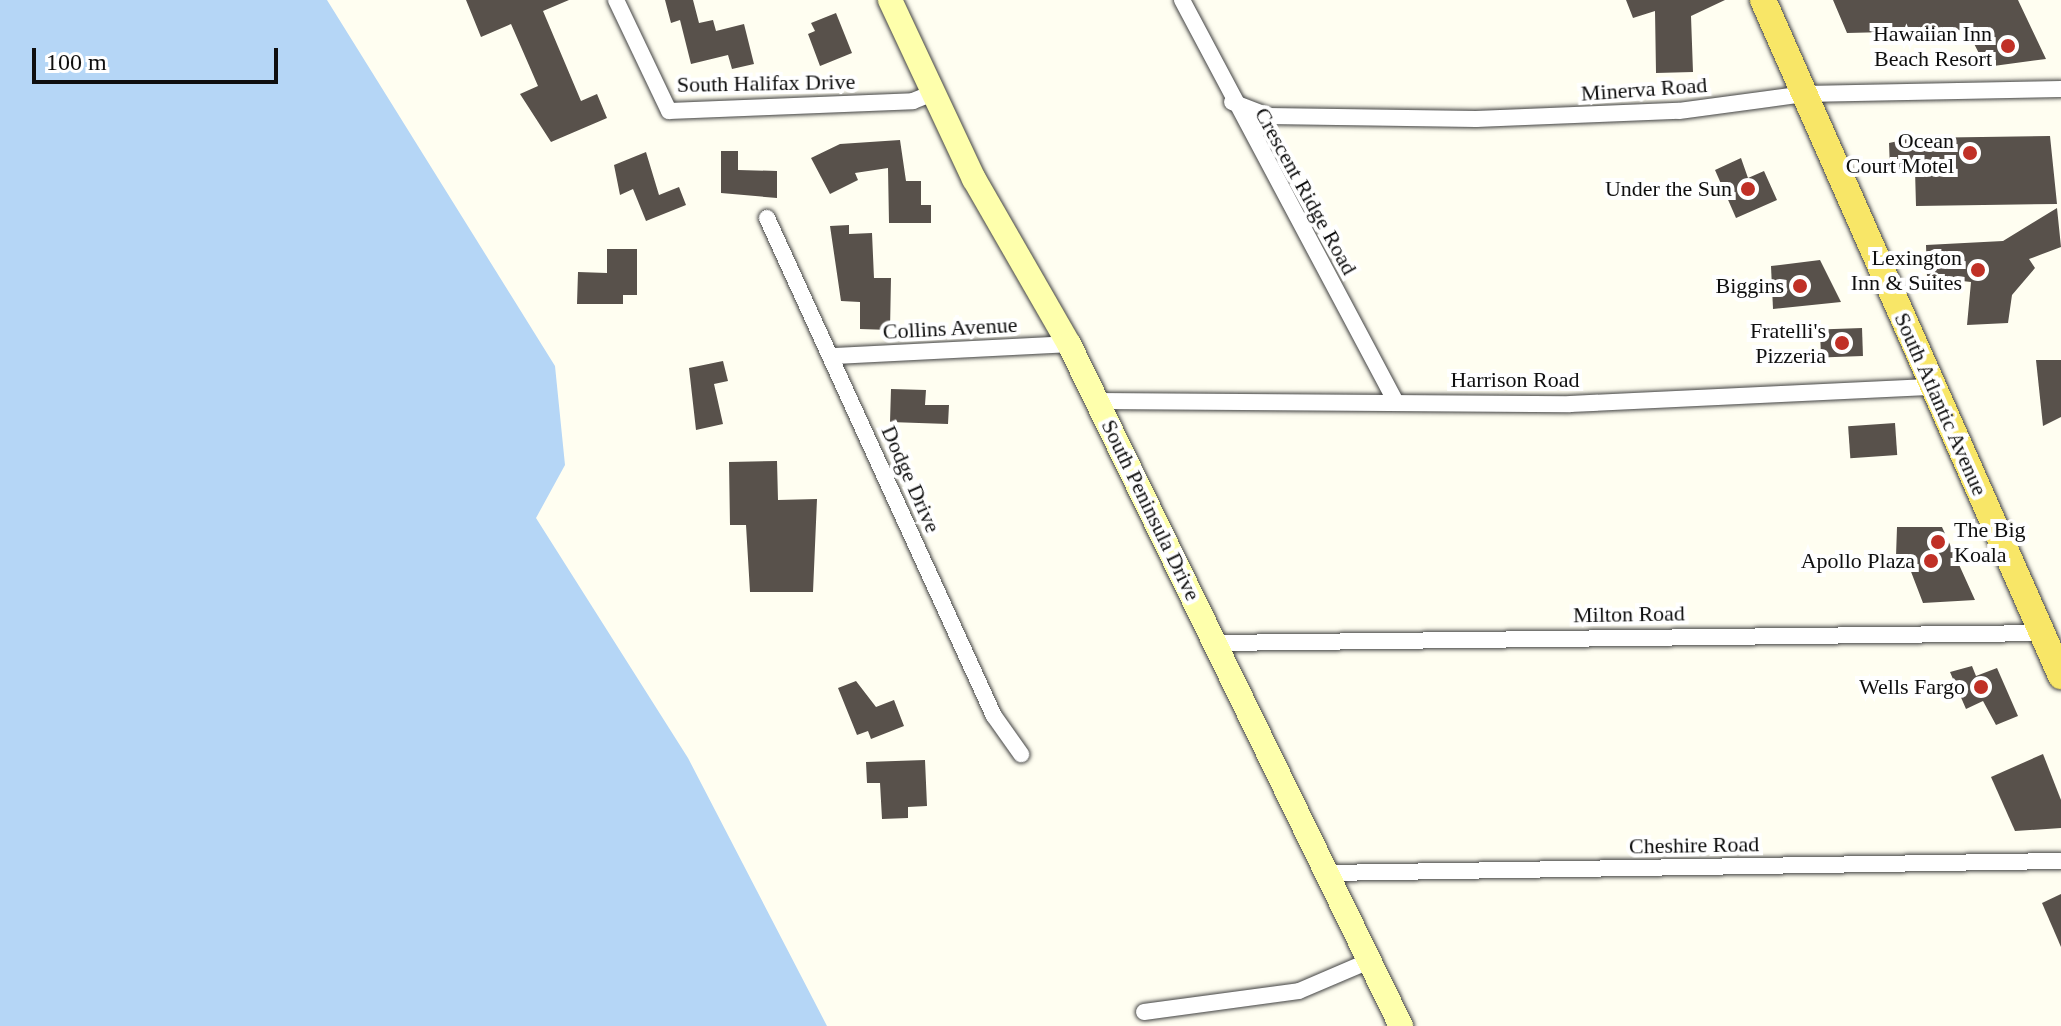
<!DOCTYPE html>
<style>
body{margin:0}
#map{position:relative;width:2061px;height:1026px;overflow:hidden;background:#fffef1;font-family:Georgia,serif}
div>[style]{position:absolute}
.water>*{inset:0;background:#b5d6f6}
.building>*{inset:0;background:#58514b;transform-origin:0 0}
.roads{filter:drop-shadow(0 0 2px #424242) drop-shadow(0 0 2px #424242)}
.street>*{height:16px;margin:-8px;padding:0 8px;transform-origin:8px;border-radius:8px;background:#fff}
.secondary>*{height:24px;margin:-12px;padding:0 12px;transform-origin:12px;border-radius:12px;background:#feffac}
.primary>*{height:26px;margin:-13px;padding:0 13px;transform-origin:13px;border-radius:13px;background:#f8e667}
.dots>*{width:22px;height:22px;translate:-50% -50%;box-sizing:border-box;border:4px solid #fff;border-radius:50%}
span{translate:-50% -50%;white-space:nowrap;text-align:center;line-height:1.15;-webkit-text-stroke:8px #fff;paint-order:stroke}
.poi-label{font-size:22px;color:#0f0f0f}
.right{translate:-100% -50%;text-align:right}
.left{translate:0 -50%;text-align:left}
.street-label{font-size:22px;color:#0f0f0f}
.scale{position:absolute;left:32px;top:48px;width:246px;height:36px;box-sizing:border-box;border:4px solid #0f0f0f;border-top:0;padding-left:10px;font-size:24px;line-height:28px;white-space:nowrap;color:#0f0f0f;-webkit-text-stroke:6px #fff;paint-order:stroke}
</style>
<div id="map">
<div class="water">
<i style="clip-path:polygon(0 0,327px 0,555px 366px,565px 465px,536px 518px,688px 758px,827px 1026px,0 1026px)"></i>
</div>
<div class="building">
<i style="clip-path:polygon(466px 0,569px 0,543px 11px,581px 101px,597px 94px,607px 118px,551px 142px,520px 94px,538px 86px,511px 24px,481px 37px)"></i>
<i style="clip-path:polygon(665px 0,693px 0,699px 23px,713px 20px,716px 31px,744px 24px,754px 64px,732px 69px,728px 55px,691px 64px,680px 20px,671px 23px)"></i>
<i style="clip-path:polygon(1626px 0,1725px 0,1691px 16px,1693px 72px,1656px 73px,1655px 11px,1633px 18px)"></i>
<i style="clip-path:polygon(1833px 0,2018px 0,2046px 59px,1986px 67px,1967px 30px,1847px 33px)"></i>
<i style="clip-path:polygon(836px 13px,852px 53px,820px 66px,808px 34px,815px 31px,811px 23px)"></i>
<i style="clip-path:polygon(2050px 136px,2057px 204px,1916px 206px,1915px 170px,1890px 170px,1889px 143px,1912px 138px)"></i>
<i style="clip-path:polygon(900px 140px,906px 181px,921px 181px,921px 205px,931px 205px,931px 223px,889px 223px,888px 168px,855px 173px,858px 180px,830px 194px,811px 158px,840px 144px)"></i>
<i style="clip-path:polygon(721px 151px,738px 151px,738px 170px,777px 171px,777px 198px,721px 193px)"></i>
<i style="clip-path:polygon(646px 152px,659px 195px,679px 187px,686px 205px,646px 221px,633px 189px,620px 195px,614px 165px)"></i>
<i style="clip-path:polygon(1741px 158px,1748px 178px,1764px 171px,1777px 200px,1736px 218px,1715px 170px)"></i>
<i style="clip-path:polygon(2057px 208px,2061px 247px,2029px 259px,2035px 268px,2012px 295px,2008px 323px,1967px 325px,1971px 282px,1927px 277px,1926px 245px,2003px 241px)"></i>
<i style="clip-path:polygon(849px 225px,849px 234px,872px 233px,874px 278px,891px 278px,890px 330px,860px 329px,860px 302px,841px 301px,830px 226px)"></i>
<i style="clip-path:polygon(607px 249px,637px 249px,637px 295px,623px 295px,623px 304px,577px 304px,578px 272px,607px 273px)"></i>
<i style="clip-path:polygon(1820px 260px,1841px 302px,1773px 309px,1771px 266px)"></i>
<i style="left:1862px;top:328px;width:28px;height:42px;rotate:88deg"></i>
<i style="clip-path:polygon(2036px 360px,2061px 360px,2061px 417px,2043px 426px)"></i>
<i style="clip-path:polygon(723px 361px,728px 381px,714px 384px,723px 424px,696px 430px,689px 368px)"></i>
<i style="clip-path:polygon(891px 389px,926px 390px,925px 405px,949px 405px,948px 424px,890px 422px)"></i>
<i style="left:1895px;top:423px;width:32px;height:47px;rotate:86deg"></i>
<i style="clip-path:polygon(777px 461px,778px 500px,817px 499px,813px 592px,750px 592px,746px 525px,730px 525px,729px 462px)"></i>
<i style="clip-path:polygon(1897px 527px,1942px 527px,1975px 600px,1923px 603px,1905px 556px,1896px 556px)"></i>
<i style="clip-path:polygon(1972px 666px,1976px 676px,1997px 668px,2018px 716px,1996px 725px,1983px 701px,1966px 709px,1950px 672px)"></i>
<i style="clip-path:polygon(856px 681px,876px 707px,894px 700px,904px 726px,871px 739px,868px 731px,857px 735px,838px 688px)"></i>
<i style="clip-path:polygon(2043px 754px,2061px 800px,2061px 828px,2015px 831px,1991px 777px)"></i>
<i style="clip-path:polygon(925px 760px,927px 806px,908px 807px,908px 818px,882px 819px,880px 783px,867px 783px,866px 762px)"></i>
<i style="clip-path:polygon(2061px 894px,2061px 947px,2042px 903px)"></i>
</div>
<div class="roads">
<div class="street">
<i style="left:616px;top:0;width:123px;rotate:64.5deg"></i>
<i style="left:669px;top:111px;width:244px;rotate:-2.3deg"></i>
<i style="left:913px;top:101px;width:22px;rotate:-22deg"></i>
<i style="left:1182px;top:0;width:454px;rotate:62deg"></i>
<i style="left:1232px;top:102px;width:39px;rotate:21deg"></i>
<i style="left:1268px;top:116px;width:208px;rotate:0.8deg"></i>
<i style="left:1476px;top:119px;width:203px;rotate:-2.3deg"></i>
<i style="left:1679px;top:111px;width:126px;rotate:-7.7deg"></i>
<i style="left:1804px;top:94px;width:257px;rotate:-1.1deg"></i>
<i style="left:767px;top:218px;width:547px;rotate:65.5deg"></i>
<i style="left:994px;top:716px;width:47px;rotate:54.6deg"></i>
<i style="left:833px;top:356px;width:236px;rotate:-2.9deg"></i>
<i style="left:1096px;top:401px;width:474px;rotate:0.4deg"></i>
<i style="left:1570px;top:404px;width:364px;rotate:-2.7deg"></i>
<i style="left:1216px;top:643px;width:826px;rotate:-0.69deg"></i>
<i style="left:1327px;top:873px;width:734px;rotate:-0.94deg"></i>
<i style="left:1144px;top:1012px;width:156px;rotate:-7.7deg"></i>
<i style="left:1299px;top:991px;width:74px;rotate:-23.1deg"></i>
</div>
<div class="secondary">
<i style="left:890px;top:0;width:198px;rotate:64.9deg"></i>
<i style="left:974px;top:179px;width:190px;rotate:60.1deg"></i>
<i style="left:1069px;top:344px;width:759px;rotate:64.04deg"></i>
</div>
<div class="primary">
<i style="left:1763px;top:0;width:739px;rotate:66.21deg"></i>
</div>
</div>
<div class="dots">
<i style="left:2008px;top:46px;background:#c03026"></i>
<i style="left:1970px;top:153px;background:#c03026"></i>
<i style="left:1748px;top:189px;background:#c03026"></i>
<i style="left:1978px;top:270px;background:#c03026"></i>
<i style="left:1800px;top:286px;background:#c03026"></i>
<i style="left:1842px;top:343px;background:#c03026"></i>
<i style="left:1938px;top:542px;background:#c03026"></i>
<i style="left:1931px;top:561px;background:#c03026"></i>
<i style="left:1981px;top:687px;background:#c03026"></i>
</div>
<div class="poi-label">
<span class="right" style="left:1992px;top:46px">Hawaiian Inn<br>Beach Resort</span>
<span class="right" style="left:1954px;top:153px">Ocean<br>Court Motel</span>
<span class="right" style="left:1732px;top:189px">Under the Sun</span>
<span class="right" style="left:1962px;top:270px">Lexington<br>Inn &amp; Suites</span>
<span class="right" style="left:1784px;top:286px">Biggins</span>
<span class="right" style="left:1826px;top:343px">Fratelli's<br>Pizzeria</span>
<span class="left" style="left:1954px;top:542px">The Big<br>Koala</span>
<span class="right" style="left:1915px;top:561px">Apollo Plaza</span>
<span class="right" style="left:1965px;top:687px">Wells Fargo</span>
</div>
<div class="street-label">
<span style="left:766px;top:83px;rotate:-1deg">South Halifax Drive</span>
<span style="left:1644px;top:89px;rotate:-4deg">Minerva Road</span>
<span style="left:1306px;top:191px;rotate:61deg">Crescent Ridge Road</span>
<span style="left:950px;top:328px;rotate:-3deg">Collins Avenue</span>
<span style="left:1515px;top:380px">Harrison Road</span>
<span style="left:1941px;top:404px;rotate:66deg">South Atlantic Avenue</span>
<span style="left:911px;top:479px;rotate:66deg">Dodge Drive</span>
<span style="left:1151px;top:510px;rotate:64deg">South Peninsula Drive</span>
<span style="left:1629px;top:614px;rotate:-1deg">Milton Road</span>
<span style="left:1694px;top:845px;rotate:-1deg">Cheshire Road</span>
</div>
<div class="scale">100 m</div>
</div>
